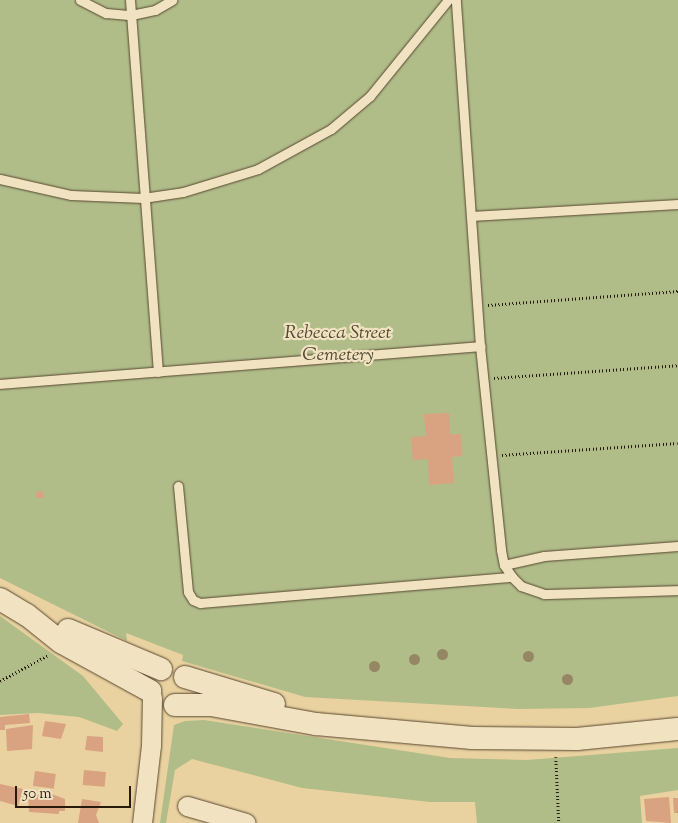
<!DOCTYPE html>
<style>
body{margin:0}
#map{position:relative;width:678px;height:823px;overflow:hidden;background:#e9d2a0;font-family:"Sorts Mill Goudy",serif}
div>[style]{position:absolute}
.green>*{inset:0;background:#b0bd89}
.building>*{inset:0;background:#d9a280;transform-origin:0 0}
.path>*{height:2.5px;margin-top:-1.25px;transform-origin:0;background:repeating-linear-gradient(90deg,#27190b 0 1px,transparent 0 3.5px)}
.roads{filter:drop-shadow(0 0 1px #584730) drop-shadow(0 0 1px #584730)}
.service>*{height:9px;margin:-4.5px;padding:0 4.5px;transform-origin:4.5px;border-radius:4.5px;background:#f1e2c1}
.minor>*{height:19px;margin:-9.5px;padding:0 9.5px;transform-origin:9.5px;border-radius:9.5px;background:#f1e2c1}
.tertiary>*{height:22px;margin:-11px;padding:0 11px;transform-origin:11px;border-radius:11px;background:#f1e2c1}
.trees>*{width:11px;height:11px;margin:-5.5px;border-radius:50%;background:#958763}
span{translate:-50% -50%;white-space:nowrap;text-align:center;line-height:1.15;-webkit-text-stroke:4.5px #f1e2c1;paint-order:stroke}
.park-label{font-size:19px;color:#504a31;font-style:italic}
.scale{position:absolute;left:15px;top:786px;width:116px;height:22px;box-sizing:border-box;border:2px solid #27190b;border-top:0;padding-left:6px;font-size:15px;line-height:18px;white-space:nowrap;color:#27190b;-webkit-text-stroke:4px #f1e2c1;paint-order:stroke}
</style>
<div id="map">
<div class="green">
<i style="clip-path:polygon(0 0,678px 0,678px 696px,589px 708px,518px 709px,305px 697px,182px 661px,183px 655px,126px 633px,127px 641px,0 578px)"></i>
<i style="clip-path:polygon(0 616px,83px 676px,123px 724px,117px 731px,79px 717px,38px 713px,0 715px)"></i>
<i style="clip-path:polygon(204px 720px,450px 758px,527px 760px,678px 748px,678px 790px,640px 796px,642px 823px,477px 823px,475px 802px,430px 802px,302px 788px,192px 759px,175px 770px,166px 823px,160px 823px,174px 725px,185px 721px)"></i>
</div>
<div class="building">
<i style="clip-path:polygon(449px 413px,450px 434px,461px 434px,462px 456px,452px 457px,454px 483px,429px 485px,428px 459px,413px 460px,411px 437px,426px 436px,424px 414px)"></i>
<i style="clip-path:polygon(43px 491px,44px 498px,36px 498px,36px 492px)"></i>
<i style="clip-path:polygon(29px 714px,30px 723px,5px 725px,5px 730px,0 730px,0 717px)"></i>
<i style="clip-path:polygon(45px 721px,66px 724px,61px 739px,42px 736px)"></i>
<i style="clip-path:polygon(33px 725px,32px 749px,7px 751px,6px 729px)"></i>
<i style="clip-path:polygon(87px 736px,103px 737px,103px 752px,85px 750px)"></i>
<i style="left:84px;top:770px;width:22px;height:15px;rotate:5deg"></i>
<i style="left:35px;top:771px;width:21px;height:15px;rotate:8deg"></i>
<i style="clip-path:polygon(0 784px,23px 789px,18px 806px,0 801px)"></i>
<i style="clip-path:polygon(49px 793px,65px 799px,65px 811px,59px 811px,59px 814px,29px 812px,28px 796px)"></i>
<i style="clip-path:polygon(669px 797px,671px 823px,646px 821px,644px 799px)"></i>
<i style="clip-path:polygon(673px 798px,678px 798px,678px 813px,674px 813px)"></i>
<i style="clip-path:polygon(82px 799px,101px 802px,96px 815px,99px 823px,78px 823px)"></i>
</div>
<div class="path">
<i style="left:488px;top:305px;width:191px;rotate:-4.2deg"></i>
<i style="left:494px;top:378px;width:184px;rotate:-4deg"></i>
<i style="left:502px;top:455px;width:176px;rotate:-3.9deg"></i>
<i style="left:0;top:681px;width:55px;rotate:-28.4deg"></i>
<i style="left:556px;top:757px;width:66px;rotate:87.4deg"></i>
</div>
<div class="roads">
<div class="service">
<i style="left:80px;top:0;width:29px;rotate:27deg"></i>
<i style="left:106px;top:13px;width:25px;rotate:5deg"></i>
<i style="left:131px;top:15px;width:25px;rotate:-12deg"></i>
<i style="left:155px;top:10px;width:20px;rotate:-30deg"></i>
<i style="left:130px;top:0;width:373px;rotate:85.7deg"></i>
<i style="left:0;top:179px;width:73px;rotate:12.7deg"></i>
<i style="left:71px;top:195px;width:72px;rotate:2.4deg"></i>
<i style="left:143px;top:198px;width:40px;rotate:-8.5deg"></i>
<i style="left:183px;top:192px;width:78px;rotate:-17deg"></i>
<i style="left:258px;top:169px;width:83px;rotate:-28.7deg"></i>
<i style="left:331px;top:129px;width:51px;rotate:-40.2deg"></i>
<i style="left:370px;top:96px;width:124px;rotate:-50.9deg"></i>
<i style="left:471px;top:216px;width:207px;rotate:-3.3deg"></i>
<i style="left:480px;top:346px;width:205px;rotate:84.1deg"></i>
<i style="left:501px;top:550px;width:15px;rotate:79deg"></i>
<i style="left:504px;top:565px;width:14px;rotate:56deg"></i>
<i style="left:512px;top:577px;width:13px;rotate:45deg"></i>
<i style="left:521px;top:586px;width:24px;rotate:19deg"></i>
<i style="left:544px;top:594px;width:134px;rotate:-1.7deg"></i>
<i style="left:0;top:384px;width:482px;rotate:-4.5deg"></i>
<i style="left:480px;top:346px;width:347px;rotate:-94deg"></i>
<i style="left:178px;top:486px;width:106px;rotate:84.6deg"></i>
<i style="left:188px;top:592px;width:9px;rotate:58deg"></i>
<i style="left:193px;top:600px;width:8px;rotate:23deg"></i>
<i style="left:200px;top:603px;width:313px;rotate:-4.8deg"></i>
<i style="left:504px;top:565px;width:41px;rotate:-12.7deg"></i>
<i style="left:544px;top:556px;width:134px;rotate:-4.3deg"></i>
</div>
<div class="minor">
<i style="left:187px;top:806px;width:61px;rotate:16.1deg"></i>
<i style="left:142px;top:823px;width:79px;rotate:-83.4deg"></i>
<i style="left:151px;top:745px;width:48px;rotate:-88.8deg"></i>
</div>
<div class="tertiary">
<i style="left:0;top:599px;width:31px;rotate:31deg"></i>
<i style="left:27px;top:615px;width:43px;rotate:38.5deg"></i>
<i style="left:61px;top:642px;width:102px;rotate:28.8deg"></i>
<i style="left:68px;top:630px;width:101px;rotate:22.8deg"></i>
<i style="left:185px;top:677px;width:93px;rotate:16.9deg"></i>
<i style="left:175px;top:705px;width:36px"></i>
<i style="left:211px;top:705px;width:107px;rotate:10.3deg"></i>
<i style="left:316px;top:724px;width:157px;rotate:5.1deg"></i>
<i style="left:472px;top:738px;width:105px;rotate:0.5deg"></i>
<i style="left:577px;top:739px;width:101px;rotate:-5.7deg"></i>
</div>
</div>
<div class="trees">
<i style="left:442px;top:654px"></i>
<i style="left:528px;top:656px"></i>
<i style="left:414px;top:659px"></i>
<i style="left:374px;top:666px"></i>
<i style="left:567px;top:679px"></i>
</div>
<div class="park-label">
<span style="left:338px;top:345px">Rebecca Street<br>Cemetery</span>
</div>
<div class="scale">50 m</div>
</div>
